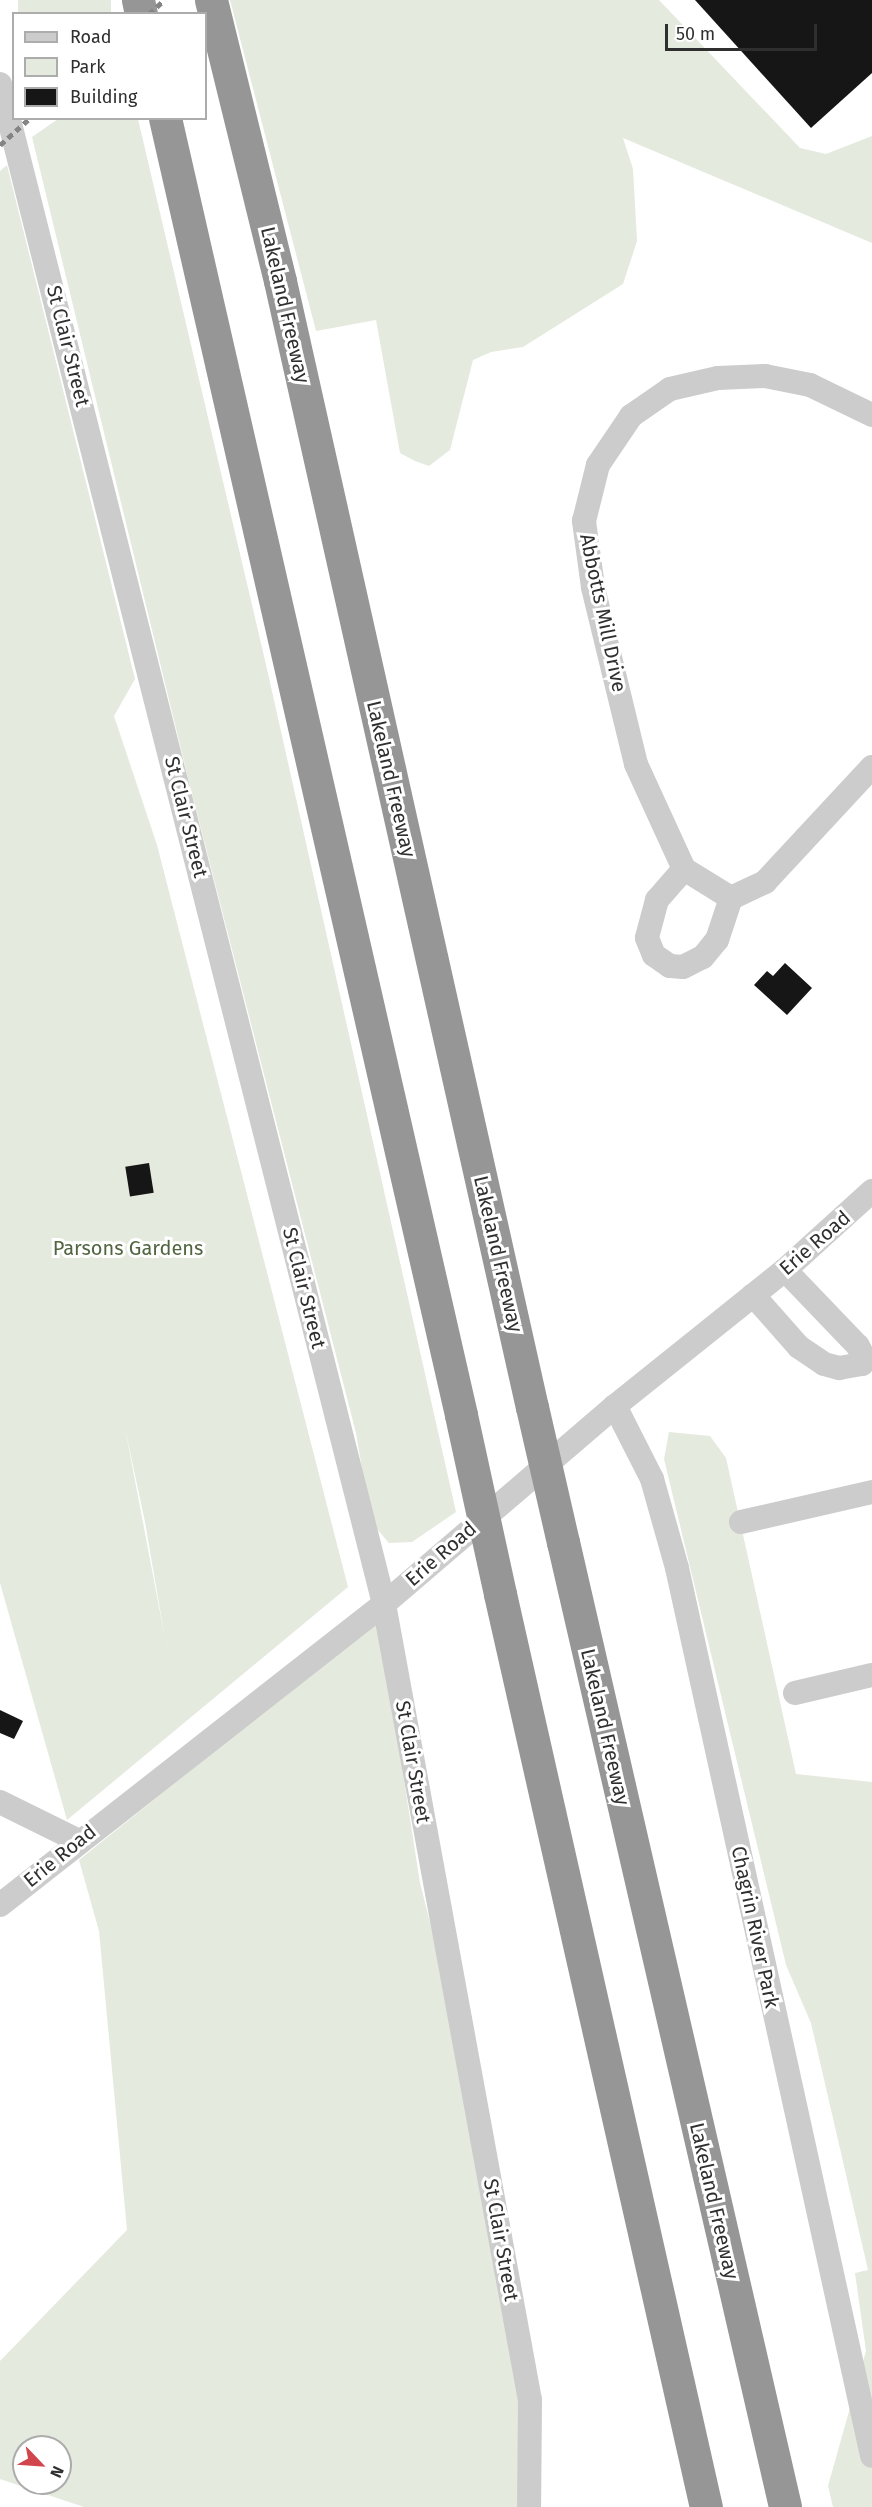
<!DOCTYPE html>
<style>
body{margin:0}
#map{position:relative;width:872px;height:2507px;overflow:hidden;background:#fff;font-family:"Fira Sans",sans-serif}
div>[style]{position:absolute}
.green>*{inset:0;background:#e4eade;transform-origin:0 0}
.building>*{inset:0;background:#161616;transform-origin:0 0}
.minor>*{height:24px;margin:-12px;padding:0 12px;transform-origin:12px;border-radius:12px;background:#ccc}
.highway>*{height:33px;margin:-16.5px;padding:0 16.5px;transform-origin:16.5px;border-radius:16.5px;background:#969696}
.rail>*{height:4.5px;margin-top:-2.25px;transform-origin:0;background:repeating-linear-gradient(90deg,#848484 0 6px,transparent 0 10.5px)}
.highway-bridge>*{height:33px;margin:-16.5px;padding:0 16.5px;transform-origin:16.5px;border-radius:16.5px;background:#969696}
span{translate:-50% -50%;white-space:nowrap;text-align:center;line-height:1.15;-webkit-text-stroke:6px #fff;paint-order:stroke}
.street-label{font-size:20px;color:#2f2f2f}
.park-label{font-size:20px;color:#516541}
.legend{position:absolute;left:12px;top:12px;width:195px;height:108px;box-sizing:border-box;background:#fff;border:2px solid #acacac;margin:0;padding:8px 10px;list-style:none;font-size:18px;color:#2f2f2f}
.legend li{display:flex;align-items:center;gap:12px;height:30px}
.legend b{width:30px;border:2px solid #acacac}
.north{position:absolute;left:12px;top:2435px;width:60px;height:60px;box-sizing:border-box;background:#fff;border:2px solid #acacac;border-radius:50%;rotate:115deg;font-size:16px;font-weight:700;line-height:24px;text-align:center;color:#2f2f2f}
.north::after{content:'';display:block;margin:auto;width:21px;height:27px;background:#d1464d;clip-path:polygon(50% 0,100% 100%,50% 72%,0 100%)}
.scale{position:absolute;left:665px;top:24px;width:152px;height:27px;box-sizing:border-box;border:3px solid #2f2f2f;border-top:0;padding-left:8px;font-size:18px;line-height:21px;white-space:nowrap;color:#2f2f2f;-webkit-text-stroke:4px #fff;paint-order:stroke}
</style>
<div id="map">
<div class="green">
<i style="left:18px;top:0;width:93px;height:15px"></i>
<i style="clip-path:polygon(230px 0,659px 0,800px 148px,826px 154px,872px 136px,872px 243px,623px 138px,633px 169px,637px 241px,623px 284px,523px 347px,491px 352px,473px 360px,450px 450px,429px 466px,415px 461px,400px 453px,376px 320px,316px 331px)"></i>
<i style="clip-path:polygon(58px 119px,138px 119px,267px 669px,456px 1512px,412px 1542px,389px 1543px,371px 1522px,356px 1433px,189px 782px,32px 137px)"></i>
<i style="clip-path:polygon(evenodd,7px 165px,135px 679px,114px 716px,157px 845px,348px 1587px,67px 1820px,0 1583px,0 171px,7px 165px,125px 1428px,145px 1522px,167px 1650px,167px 1649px,125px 1428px)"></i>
<i style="clip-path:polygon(669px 1432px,710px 1436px,726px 1458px,796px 1774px,872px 1782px,872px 2507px,833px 2507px,828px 2486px,866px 2351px,855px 2273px,868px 2270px,811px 2023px,786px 1965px,664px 1459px)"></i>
<i style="clip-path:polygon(evenodd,379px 1619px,420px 1883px,440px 1962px,518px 2374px,520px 2507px,84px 2507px,0 2479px,0 2361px,127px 2230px,99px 1931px,79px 1860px,379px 1619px,24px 2447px,60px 2447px,60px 2483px,24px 2483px,24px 2447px)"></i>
</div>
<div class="building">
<i style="clip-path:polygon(695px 0,872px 0,872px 73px,811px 128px)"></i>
<i style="clip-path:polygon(785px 963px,812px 988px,787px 1015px,754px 985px,767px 971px,773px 976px)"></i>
<i style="left:149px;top:1163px;width:30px;height:24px;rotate:81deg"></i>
<i style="clip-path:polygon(0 1710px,23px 1721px,14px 1739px,0 1733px)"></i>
</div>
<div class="minor">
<i style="left:0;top:84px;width:1568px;rotate:75.82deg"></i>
<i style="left:384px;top:1604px;width:809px;rotate:79.61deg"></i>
<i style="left:530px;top:2400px;width:107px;rotate:90.5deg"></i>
<i style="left:684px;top:869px;width:41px;rotate:131.1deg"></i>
<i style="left:657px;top:900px;width:39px;rotate:105deg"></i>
<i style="left:647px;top:938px;width:18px;rotate:68deg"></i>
<i style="left:654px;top:955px;width:19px;rotate:35deg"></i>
<i style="left:670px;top:966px;width:13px;rotate:4deg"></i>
<i style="left:683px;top:967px;width:22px;rotate:-27deg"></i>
<i style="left:703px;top:957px;width:22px;rotate:-51deg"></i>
<i style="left:717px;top:940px;width:44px;rotate:-71.6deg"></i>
<i style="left:731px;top:898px;width:38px;rotate:-25deg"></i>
<i style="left:765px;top:882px;width:157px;rotate:-47.1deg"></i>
<i style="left:731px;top:898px;width:55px;rotate:-148.3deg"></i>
<i style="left:684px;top:869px;width:115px;rotate:-114.6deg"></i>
<i style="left:636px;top:764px;width:182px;rotate:-103.7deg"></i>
<i style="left:593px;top:587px;width:67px;rotate:-97.8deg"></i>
<i style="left:584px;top:521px;width:58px;rotate:-76deg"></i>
<i style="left:598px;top:465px;width:59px;rotate:-56deg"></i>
<i style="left:631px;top:416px;width:47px;rotate:-34.7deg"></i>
<i style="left:670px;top:389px;width:49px;rotate:-12.9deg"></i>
<i style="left:718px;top:378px;width:47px;rotate:-2.4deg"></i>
<i style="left:765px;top:376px;width:46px;rotate:11.3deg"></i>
<i style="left:810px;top:385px;width:69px;rotate:25.8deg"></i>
<i style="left:785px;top:1270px;width:105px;rotate:46.2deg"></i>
<i style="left:858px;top:1346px;width:11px;rotate:63deg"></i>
<i style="left:863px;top:1356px;width:8px;rotate:97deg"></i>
<i style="left:753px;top:1295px;width:69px;rotate:48.5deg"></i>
<i style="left:799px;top:1347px;width:30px;rotate:34deg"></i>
<i style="left:824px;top:1364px;width:16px;rotate:15deg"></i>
<i style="left:839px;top:1368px;width:23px;rotate:-10deg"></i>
<i style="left:615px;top:1406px;width:82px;rotate:63.1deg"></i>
<i style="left:652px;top:1479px;width:92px;rotate:74.3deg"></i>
<i style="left:677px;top:1568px;width:909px;rotate:77.61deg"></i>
<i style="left:741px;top:1522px;width:134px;rotate:-12.9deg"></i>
<i style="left:795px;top:1693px;width:79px;rotate:-13.2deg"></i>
<i style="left:0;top:1802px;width:88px;rotate:26.3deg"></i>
<i style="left:0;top:1905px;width:488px;rotate:-38.1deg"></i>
<i style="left:384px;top:1604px;width:304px;rotate:-40.6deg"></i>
<i style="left:615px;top:1406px;width:218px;rotate:-38.7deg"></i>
<i style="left:785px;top:1270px;width:118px;rotate:-42.2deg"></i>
</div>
<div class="highway">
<i style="left:138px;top:0;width:14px;rotate:78deg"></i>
<i style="left:211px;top:0;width:289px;rotate:76.2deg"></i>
<i style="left:280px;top:281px;width:1154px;rotate:77.39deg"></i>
<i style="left:165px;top:118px;width:1330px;rotate:77.14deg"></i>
<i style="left:563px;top:1542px;width:990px;rotate:77.04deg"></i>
<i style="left:500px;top:1594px;width:936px;rotate:77.29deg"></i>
</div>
<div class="rail">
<i style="left:149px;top:14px;width:21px;rotate:-43deg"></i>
<i style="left:0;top:145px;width:40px;rotate:-42deg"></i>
</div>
<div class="highway-bridge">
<i style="left:532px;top:1407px;width:139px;rotate:77.1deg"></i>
<i style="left:461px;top:1415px;width:183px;rotate:77.7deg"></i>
</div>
<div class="street-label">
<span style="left:285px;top:305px;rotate:77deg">Lakeland Freeway</span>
<span style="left:68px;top:346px;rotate:76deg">St Clair Street</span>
<span style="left:603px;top:613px;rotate:78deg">Abbotts Mill Drive</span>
<span style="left:391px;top:779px;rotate:77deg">Lakeland Freeway</span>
<span style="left:186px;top:817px;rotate:76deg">St Clair Street</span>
<span style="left:815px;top:1243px;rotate:-41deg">Erie Road</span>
<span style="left:498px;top:1254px;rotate:77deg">Lakeland Freeway</span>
<span style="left:304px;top:1288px;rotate:76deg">St Clair Street</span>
<span style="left:441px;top:1554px;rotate:-41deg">Erie Road</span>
<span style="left:605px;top:1727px;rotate:77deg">Lakeland Freeway</span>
<span style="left:413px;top:1762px;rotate:80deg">St Clair Street</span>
<span style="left:60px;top:1856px;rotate:-39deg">Erie Road</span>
<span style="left:755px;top:1927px;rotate:78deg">Chagrin River Park</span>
<span style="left:714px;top:2201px;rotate:77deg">Lakeland Freeway</span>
<span style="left:501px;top:2240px;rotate:80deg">St Clair Street</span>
</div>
<div class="park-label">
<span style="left:128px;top:1248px">Parsons Gardens</span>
</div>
<ul class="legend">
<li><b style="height:8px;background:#ccc"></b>Road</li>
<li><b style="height:16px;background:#e4eade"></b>Park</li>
<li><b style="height:16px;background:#161616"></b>Building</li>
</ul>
<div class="north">N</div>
<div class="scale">50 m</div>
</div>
